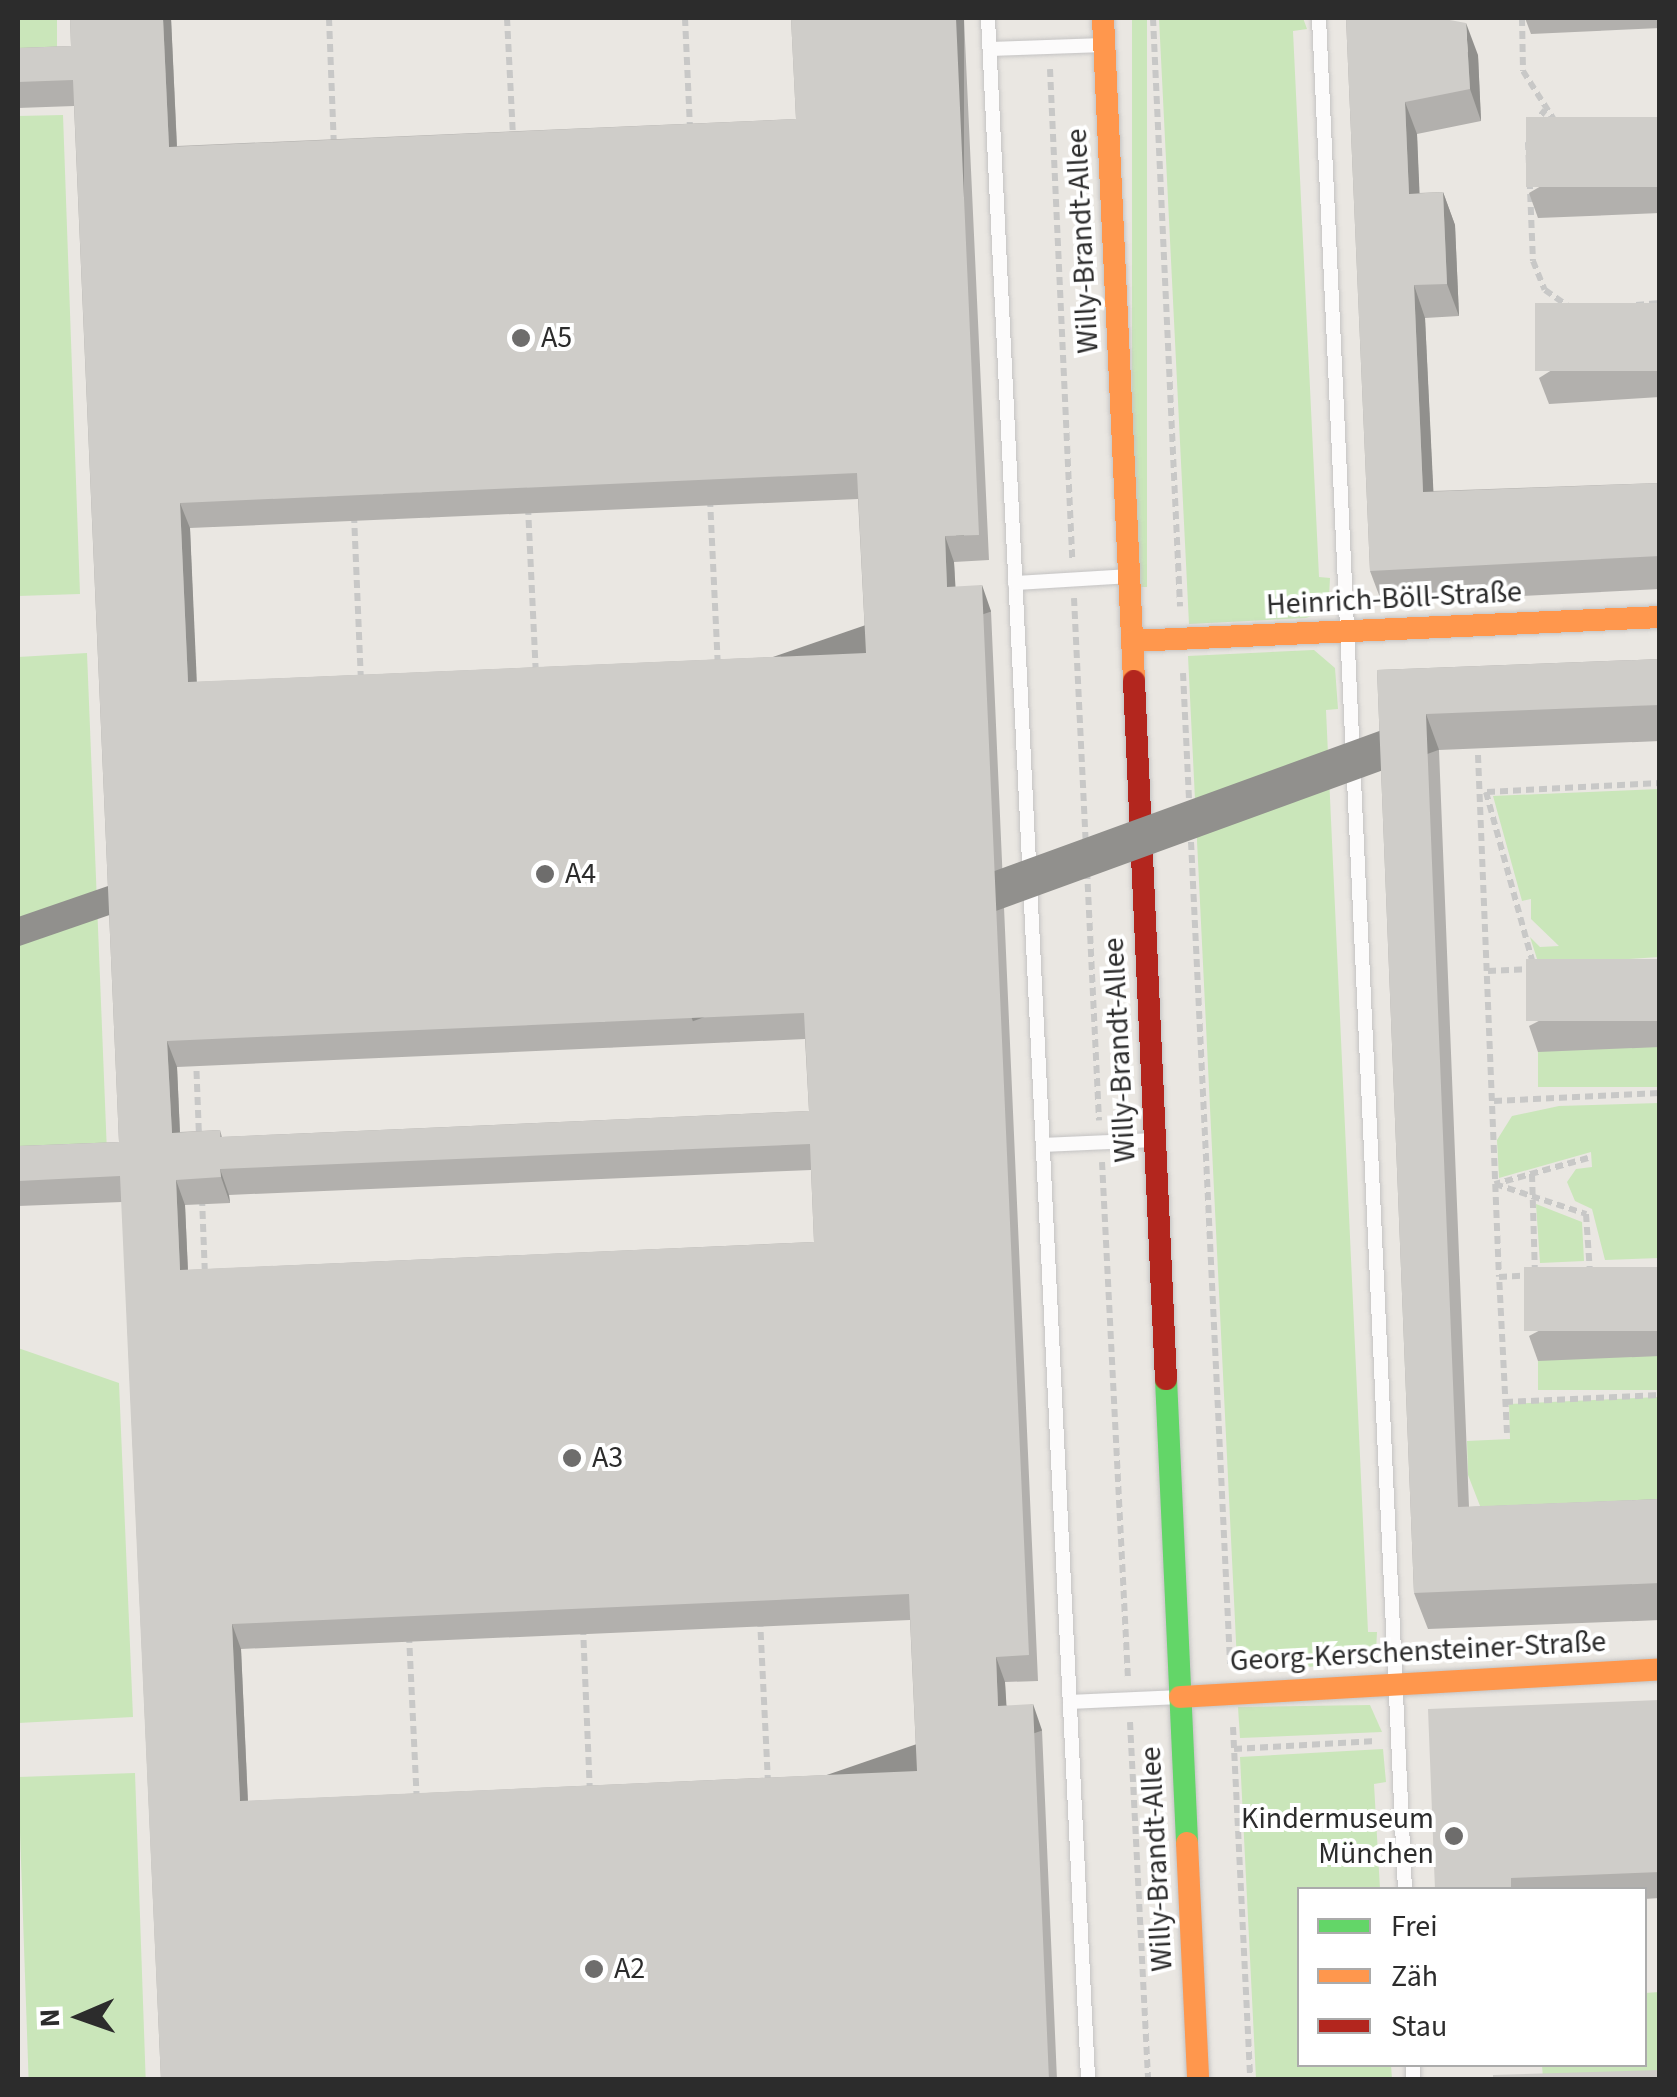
<!DOCTYPE html>
<meta charset="utf-8">
<style>
body{margin:0}
#map{position:relative;width:1677px;height:2097px;overflow:hidden;background:#eae7e2;font-family:"Source Sans 3",sans-serif}
div>[style]{position:absolute}
.green>*{inset:0;background:#cae6ba;transform-origin:0 0}
.path>*{height:6px;margin-top:-3px;transform-origin:0;background:repeating-linear-gradient(90deg,#c8c8c7 0 8px,transparent 0 13px)}
.roads{filter:drop-shadow(0 0 2px #c4c3c3) drop-shadow(0 0 2px #c4c3c3)}
.lane>*{height:14px;margin:-7px;padding:0 7px;transform-origin:7px;border-radius:7px;background:#fcfbfb}
.fast>*{height:22px;margin:-11px;padding:0 11px;transform-origin:11px;border-radius:11px;background:#63d668}
.slow>*{height:22px;margin:-11px;padding:0 11px;transform-origin:11px;border-radius:11px;background:#ff974d}
.jam>*{height:22px;margin:-11px;padding:0 11px;transform-origin:11px;border-radius:11px;background:#b3261e}
.wall>*{inset:0;background:#b2b0ad}
.shaded-wall>*{inset:0;background:#91908d;transform-origin:0 0}
.building>*{inset:0;background:#cfcdc9;transform-origin:0 0}
.dots>*{width:28px;height:28px;translate:-50% -50%;box-sizing:border-box;border:5px solid #fff;border-radius:50%}
span{translate:-50% -50%;white-space:nowrap;text-align:center;line-height:1.15;-webkit-text-stroke:8px #fff;paint-order:stroke}
.street-label{font-size:30px;color:#2c2c2c}
.poi-label{font-size:30px;color:#2c2c2c}
.left{translate:0 -50%;text-align:left}
.right{translate:-100% -50%;text-align:right}
.frame{position:absolute;inset:0;border:20px solid #2c2c2c;pointer-events:none}
.legend{position:absolute;left:1297px;top:1887px;width:350px;height:180px;box-sizing:border-box;background:#fff;border:2px solid #ababab;margin:0;padding:12px 18px;list-style:none;font-size:30px;color:#2c2c2c}
.legend li{display:flex;align-items:center;gap:20px;height:50px}
.legend b{width:50px;border:2px solid #ababab}
.north{position:absolute;left:30px;top:1967px;width:100px;height:100px;-webkit-text-stroke:8px #fff;paint-order:stroke;rotate:268deg;font-size:28px;font-weight:700;line-height:40px;text-align:center;color:#2c2c2c}
.north::after{content:'';display:block;margin:auto;width:35px;height:45px;background:#2c2c2c;clip-path:polygon(50% 0,100% 100%,50% 72%,0 100%)}
</style>
<div id="map">
<div class="green">
<i style="left:18px;top:18px;width:39px;height:44px"></i>
<i style="left:1132px;top:18px;width:15px;height:569px"></i>
<i style="clip-path:polygon(1159px 18px,1303px 18px,1307px 29px,1293px 31px,1319px 577px,1330px 578px,1329px 597px,1319px 613px,1306px 618px,1189px 624px)"></i>
<i style="clip-path:polygon(63px 115px,80px 594px,18px 596px,18px 116px)"></i>
<i style="clip-path:polygon(1314px 650px,1335px 668px,1338px 709px,1326px 710px,1368px 1632px,1377px 1632px,1376px 1651px,1359px 1664px,1251px 1670px,1237px 1662px,1188px 656px)"></i>
<i style="clip-path:polygon(87px 653px,107px 1153px,18px 1157px,18px 657px)"></i>
<i style="clip-path:polygon(1659px 789px,1659px 957px,1539px 965px,1530px 937px,1540px 947px,1559px 946px,1531px 919px,1531px 899px,1522px 901px,1493px 796px)"></i>
<i style="left:1659px;top:1047px;width:40px;height:121px;rotate:90deg"></i>
<i style="clip-path:polygon(1659px 1103px,1659px 1258px,1605px 1260px,1592px 1209px,1575px 1201px,1567px 1182px,1576px 1169px,1592px 1167px,1591px 1152px,1499px 1178px,1497px 1140px,1512px 1116px,1559px 1106px)"></i>
<i style="clip-path:polygon(1536px 1204px,1582px 1222px,1584px 1261px,1540px 1263px)"></i>
<i style="clip-path:polygon(18px 1348px,119px 1383px,133px 1717px,18px 1723px)"></i>
<i style="left:1659px;top:1356px;width:34px;height:121px;rotate:90deg"></i>
<i style="clip-path:polygon(1659px 1397px,1659px 1536px,1494px 1542px,1468px 1475px,1467px 1441px,1510px 1439px,1509px 1404px)"></i>
<i style="clip-path:polygon(1370px 1705px,1382px 1732px,1240px 1738px,1238px 1707px)"></i>
<i style="clip-path:polygon(1383px 1749px,1386px 1782px,1374px 1784px,1380px 1889px,1300px 1890px,1300px 2064px,1391px 2065px,1392px 2079px,1256px 2079px,1240px 1757px)"></i>
<i style="left:135px;top:1773px;width:306px;height:117px;rotate:88deg"></i>
<i style="clip-path:polygon(1659px 1992px,1659px 2074px,1543px 2079px,1542px 2065px,1644px 2064px,1645px 1993px)"></i>
</div>
<div class="path">
<i style="left:329px;top:18px;width:128px;rotate:87.8deg"></i>
<i style="left:507px;top:18px;width:120px;rotate:87.1deg"></i>
<i style="left:685px;top:18px;width:112px;rotate:87.4deg"></i>
<i style="left:1153px;top:18px;width:589px;rotate:87.37deg"></i>
<i style="left:1522px;top:18px;width:53px;rotate:88.9deg"></i>
<i style="left:1523px;top:71px;width:65px;rotate:57.5deg"></i>
<i style="left:1050px;top:69px;width:492px;rotate:87.4deg"></i>
<i style="left:1533px;top:125px;width:19px;rotate:-51deg"></i>
<i style="left:1528px;top:142px;width:119px;rotate:87.6deg"></i>
<i style="left:1533px;top:261px;width:31px;rotate:68deg"></i>
<i style="left:1545px;top:290px;width:35px;rotate:35deg"></i>
<i style="left:1636px;top:305px;width:24px;rotate:-5deg"></i>
<i style="left:710px;top:499px;width:167px;rotate:87.3deg"></i>
<i style="left:528px;top:507px;width:167px;rotate:87.3deg"></i>
<i style="left:354px;top:515px;width:167px;rotate:87.6deg"></i>
<i style="left:1074px;top:598px;width:523px;rotate:87.26deg"></i>
<i style="left:1183px;top:673px;width:992px;rotate:87.28deg"></i>
<i style="left:1478px;top:755px;width:522px;rotate:87.7deg"></i>
<i style="left:1486px;top:792px;width:182px;rotate:74.7deg"></i>
<i style="left:1487px;top:792px;width:173px;rotate:-3deg"></i>
<i style="left:1488px;top:971px;width:43px;rotate:-2.7deg"></i>
<i style="left:196px;top:1058px;width:77px;rotate:87.8deg"></i>
<i style="left:1494px;top:1101px;width:166px;rotate:-2.8deg"></i>
<i style="left:1588px;top:1158px;width:97px;rotate:164.4deg"></i>
<i style="left:1495px;top:1184px;width:96px;rotate:18.2deg"></i>
<i style="left:1586px;top:1214px;width:59px;rotate:86.1deg"></i>
<i style="left:1102px;top:1162px;width:518px;rotate:87.12deg"></i>
<i style="left:1532px;top:1174px;width:101px;rotate:88.3deg"></i>
<i style="left:202px;top:1198px;width:77px;rotate:87.8deg"></i>
<i style="left:1505px;top:1402px;width:155px;rotate:-2.6deg"></i>
<i style="left:1507px;top:1433px;width:156px;rotate:-92.9deg"></i>
<i style="left:1499px;top:1277px;width:33px;rotate:-3deg"></i>
<i style="left:760px;top:1619px;width:163px;rotate:87.2deg"></i>
<i style="left:583px;top:1627px;width:167px;rotate:87.6deg"></i>
<i style="left:409px;top:1635px;width:167px;rotate:87.3deg"></i>
<i style="left:1130px;top:1722px;width:358px;rotate:87.1deg"></i>
<i style="left:1233px;top:1727px;width:353px;rotate:87.2deg"></i>
<i style="left:1234px;top:1749px;width:142px;rotate:-3.2deg"></i>
</div>
<div class="roads">
<div class="lane">
<i style="left:988px;top:18px;width:2064px;rotate:87.22deg"></i>
<i style="left:1319px;top:18px;width:1874px;rotate:87.37deg"></i>
<i style="left:990px;top:49px;width:114px;rotate:-2deg"></i>
<i style="left:1015px;top:583px;width:113px;rotate:-3.5deg"></i>
<i style="left:1043px;top:1145px;width:111px;rotate:-2.6deg"></i>
<i style="left:1070px;top:1702px;width:109px;rotate:-2.6deg"></i>
<i style="left:1413px;top:2064px;width:16px;rotate:90deg"></i>
</div>
<div class="fast">
<i style="left:1166px;top:1379px;width:464px;rotate:87.4deg"></i>
</div>
<div class="slow">
<i style="left:1103px;top:18px;width:664px;rotate:87.32deg"></i>
<i style="left:1132px;top:641px;width:529px;rotate:-2.6deg"></i>
<i style="left:1180px;top:1697px;width:481px;rotate:-3.3deg"></i>
<i style="left:1187px;top:1843px;width:237px;rotate:87.3deg"></i>
</div>
<div class="jam">
<i style="left:1134px;top:681px;width:699px;rotate:87.38deg"></i>
</div>
</div>
<div class="wall">
<i style="clip-path:polygon(evenodd,70px 18px,171px 18px,177px 146px,796px 119px,791px 18px,964px 18px,989px 560px,954px 562px,955px 587px,991px 611px,1038px 1681px,1005px 1682px,1006px 1705px,1042px 1730px,1057px 2080px,161px 2080px,122px 1202px,18px 1206px,18px 1146px,119px 1142px,74px 106px,18px 108px,18px 48px,71px 46px,70px 18px,858px 499px,866px 653px,196px 682px,190px 528px,858px 499px,70px 18px,805px 1039px,809px 1111px,222px 1137px,220px 1130px,180px 1132px,177px 1067px,805px 1039px,70px 18px,811px 1170px,814px 1242px,188px 1270px,185px 1205px,230px 1203px,229px 1195px,811px 1170px,70px 18px,910px 1620px,917px 1771px,248px 1801px,241px 1649px,910px 1620px)"></i>
<i style="clip-path:polygon(1346px 18px,1478px 55px,1481px 121px,1417px 134px,1419px 193px,1443px 192px,1455px 225px,1459px 316px,1425px 318px,1433px 491px,1660px 483px,1660px 589px,1382px 603px,1370px 571px)"></i>
<i style="clip-path:polygon(1525px 18px,1660px 18px,1660px 28px,1531px 34px)"></i>
<i style="clip-path:polygon(1660px 117px,1660px 213px,1538px 218px,1529px 193px)"></i>
<i style="clip-path:polygon(1660px 303px,1660px 397px,1549px 404px,1539px 378px)"></i>
<i style="clip-path:polygon(1660px 659px,1660px 741px,1439px 750px,1469px 1507px,1660px 1499px,1660px 1620px,1428px 1629px,1414px 1593px,1377px 670px)"></i>
<i style="clip-path:polygon(1660px 959px,1660px 1047px,1538px 1052px,1529px 1026px)"></i>
<i style="clip-path:polygon(1660px 1267px,1660px 1356px,1538px 1361px,1529px 1336px)"></i>
<i style="clip-path:polygon(1660px 1700px,1660px 1898px,1644px 1899px,1644px 1890px,1435px 1890px)"></i>
</div>
<div class="shaded-wall">
<i style="clip-path:polygon(163px 18px,171px 18px,178px 172px,169px 147px)"></i>
<i style="left:956px;top:18px;width:8px;height:518px"></i>
<i style="clip-path:polygon(1466px 23px,1478px 55px,1481px 121px,1470px 89px)"></i>
<i style="clip-path:polygon(1405px 102px,1417px 134px,1421px 226px,1409px 194px)"></i>
<i style="clip-path:polygon(1443px 192px,1455px 225px,1459px 316px,1447px 284px)"></i>
<i style="clip-path:polygon(1414px 285px,1425px 318px,1435px 524px,1423px 492px)"></i>
<i style="clip-path:polygon(180px 503px,190px 528px,198px 708px,188px 682px)"></i>
<i style="clip-path:polygon(945px 536px,954px 562px,957px 612px,947px 587px)"></i>
<i style="left:982px;top:585px;width:28px;height:1071px;rotate:71deg"></i>
<i style="left:1426px;top:714px;width:38px;height:794px;rotate:70deg"></i>
<i style="clip-path:polygon(167px 1041px,177px 1067px,181px 1158px,172px 1133px)"></i>
<i style="clip-path:polygon(220px 1169px,229px 1195px,230px 1203px,221px 1177px)"></i>
<i style="clip-path:polygon(176px 1180px,185px 1205px,189px 1296px,180px 1270px)"></i>
<i style="clip-path:polygon(232px 1624px,241px 1649px,249px 1827px,240px 1801px)"></i>
<i style="clip-path:polygon(996px 1657px,1005px 1682px,1008px 1731px,998px 1706px)"></i>
<i style="left:1033px;top:1704px;width:28px;height:376px;rotate:71deg"></i>
</div>
<div class="building">
<i style="clip-path:polygon(evenodd,70px 18px,163px 18px,169px 147px,796px 119px,791px 18px,956px 18px,979px 535px,945px 536px,947px 587px,982px 585px,1029px 1655px,996px 1657px,998px 1706px,1033px 1704px,1049px 2080px,161px 2080px,120px 1176px,18px 1181px,18px 1146px,119px 1142px,73px 80px,18px 82px,18px 48px,71px 46px,70px 18px,857px 473px,866px 653px,188px 682px,180px 503px,857px 473px,70px 18px,804px 1013px,809px 1111px,220px 1137px,220px 1130px,172px 1133px,167px 1041px,804px 1013px,70px 18px,810px 1144px,814px 1242px,180px 1270px,176px 1180px,221px 1177px,220px 1169px,810px 1144px,70px 18px,909px 1594px,917px 1771px,240px 1801px,232px 1624px,909px 1594px)"></i>
<i style="clip-path:polygon(1346px 18px,1439px 18px,1466px 23px,1470px 89px,1405px 102px,1409px 194px,1443px 192px,1447px 284px,1414px 285px,1423px 492px,1660px 483px,1660px 556px,1370px 571px)"></i>
<i style="left:1660px;top:117px;width:70px;height:134px;rotate:90deg"></i>
<i style="left:1660px;top:303px;width:68px;height:125px;rotate:90deg"></i>
<i style="clip-path:polygon(1660px 659px,1660px 705px,1426px 714px,1458px 1507px,1660px 1499px,1660px 1583px,1414px 1593px,1377px 670px)"></i>
<i style="left:1660px;top:959px;width:62px;height:134px;rotate:90deg"></i>
<i style="left:1660px;top:1267px;width:64px;height:136px;rotate:90deg"></i>
<i style="clip-path:polygon(1660px 1700px,1660px 1872px,1511px 1878px,1511px 1890px,1435px 1890px,1428px 1709px)"></i>
<i style="clip-path:polygon(1660px 2070px,1660px 2080px,1493px 2080px,1493px 2075px)"></i>
</div>
<div class="dots">
<i style="left:521px;top:338px;background:#6e6d6c"></i>
<i style="left:545px;top:874px;background:#6e6d6c"></i>
<i style="left:572px;top:1458px;background:#6e6d6c"></i>
<i style="left:1454px;top:1836px;background:#6e6d6c"></i>
<i style="left:594px;top:1969px;background:#6e6d6c"></i>
</div>
<div class="street-label">
<span style="left:1083px;top:241px;rotate:-93deg">Willy-Brandt-Allee</span>
<span style="left:1394px;top:599px;rotate:-3deg">Heinrich-Böll-Straße</span>
<span style="left:1120px;top:1050px;rotate:-93deg">Willy-Brandt-Allee</span>
<span style="left:1418px;top:1652px;rotate:-3deg">Georg-Kerschensteiner-Straße</span>
<span style="left:1157px;top:1859px;rotate:-93deg">Willy-Brandt-Allee</span>
</div>
<div class="poi-label">
<span class="left" style="left:541px;top:338px">A5</span>
<span class="left" style="left:565px;top:874px">A4</span>
<span class="left" style="left:592px;top:1458px">A3</span>
<span class="right" style="left:1434px;top:1836px">Kindermuseum<br>München</span>
<span class="left" style="left:614px;top:1969px">A2</span>
</div>
<div class="frame"></div>
<ul class="legend">
<li><b style="height:12px;background:#63d668"></b>Frei</li>
<li><b style="height:12px;background:#ff974d"></b>Zäh</li>
<li><b style="height:12px;background:#b3261e"></b>Stau</li>
</ul>
<div class="north">N</div>
</div>
